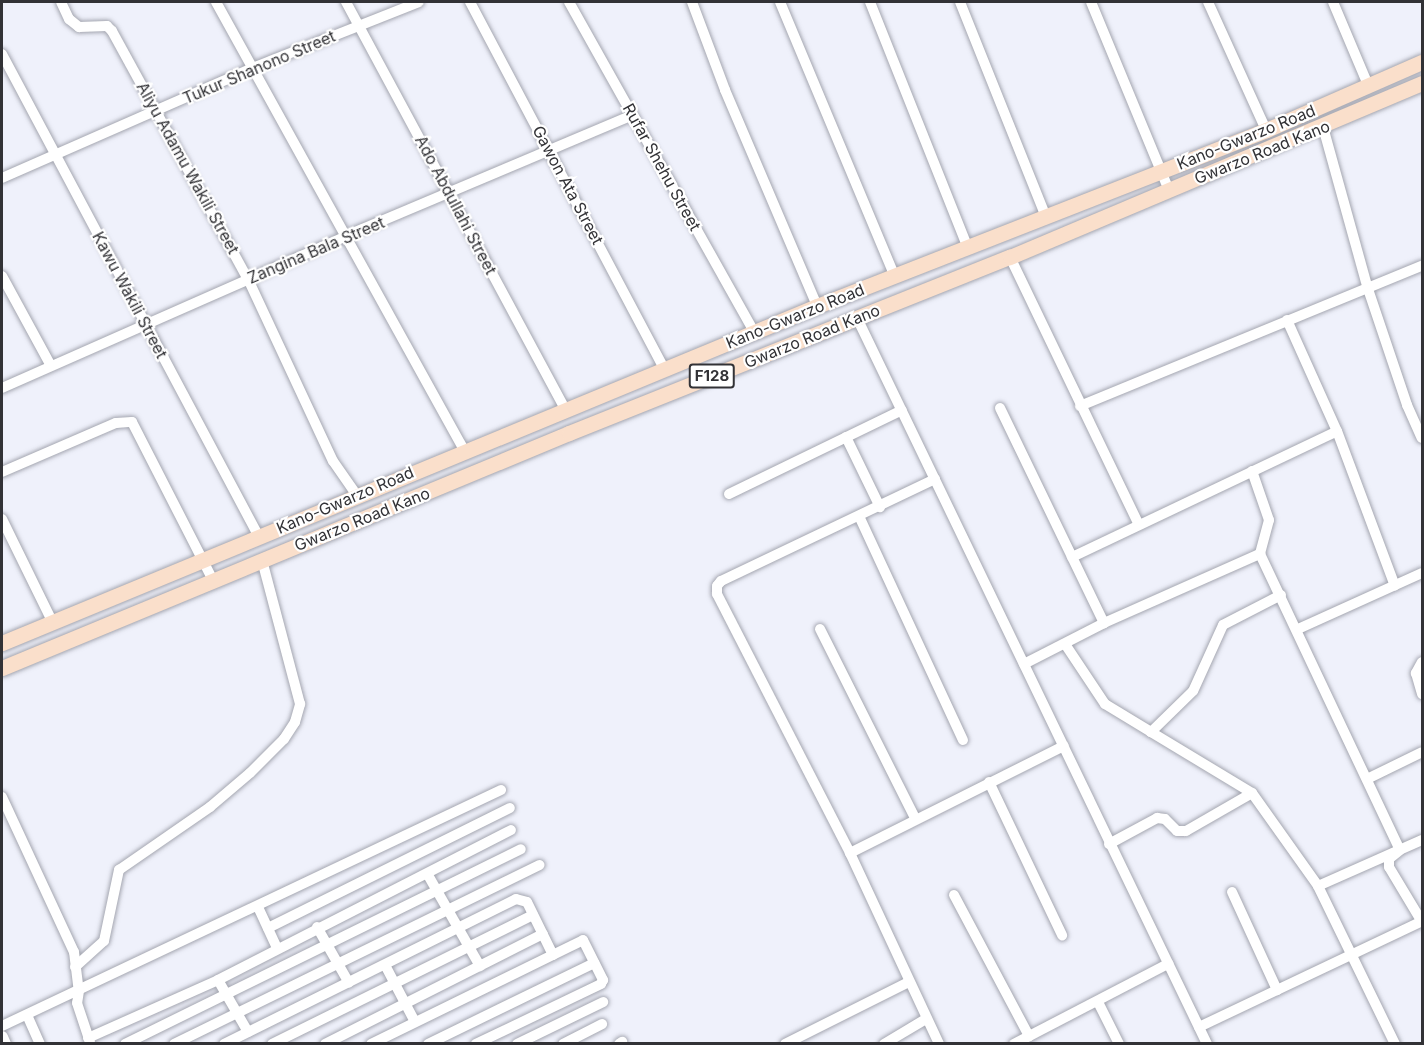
<!DOCTYPE html>
<style>
body{margin:0}
#map{position:relative;width:1424px;height:1045px;overflow:hidden;background:#eff1fb;font-family:Inter,sans-serif}
div>[style]{position:absolute}
.roads{filter:drop-shadow(0 0 2px #a4a6b0) drop-shadow(0 0 2px #a4a6b0)}
.minor>*{height:10px;margin:-5px;padding:0 5px;transform-origin:5px;border-radius:5px;background:#fff}
.tertiary>*{height:12px;margin:-6px;padding:0 6px;transform-origin:6px;border-radius:6px;background:#fff}
.primary>*{height:15px;margin:-7.5px;padding:0 7.5px;transform-origin:7.5px;border-radius:7.5px;background:#fadfcb}
span{translate:-50% -50%;white-space:nowrap;text-align:center;line-height:1.15;-webkit-text-stroke:4.5px #fff;paint-order:stroke}
.shield-label span{padding:2px 4px;background:#fff;border:2px solid;border-radius:4px;-webkit-text-stroke-width:0}
.shield-label{font-size:15px;color:#323236;font-weight:700}
.street-label{font-size:16px;color:#323236}
.frame{position:absolute;inset:0;border:3px solid #323236;pointer-events:none}
</style>
<div id="map">
<div class="roads">
<div class="minor">
<i style="left:61px;top:2px;width:19px;rotate:65deg"></i>
<i style="left:69px;top:19px;width:13px;rotate:39deg"></i>
<i style="left:79px;top:27px;width:28px;rotate:-2deg"></i>
<i style="left:107px;top:26px;width:7px;rotate:45deg"></i>
<i style="left:112px;top:31px;width:283px;rotate:61.3deg"></i>
<i style="left:248px;top:279px;width:201px;rotate:65deg"></i>
<i style="left:333px;top:461px;width:40px;rotate:55.1deg"></i>
<i style="left:216px;top:2px;width:512px;rotate:61.03deg"></i>
<i style="left:346px;top:2px;width:462px;rotate:61.7deg"></i>
<i style="left:470px;top:2px;width:414px;rotate:62.1deg"></i>
<i style="left:569px;top:2px;width:380px;rotate:60.7deg"></i>
<i style="left:692px;top:2px;width:94px;rotate:69.4deg"></i>
<i style="left:725px;top:90px;width:235px;rotate:66.9deg"></i>
<i style="left:780px;top:2px;width:298px;rotate:67.3deg"></i>
<i style="left:870px;top:2px;width:265px;rotate:68.3deg"></i>
<i style="left:960px;top:2px;width:232px;rotate:68.2deg"></i>
<i style="left:1091px;top:2px;width:204px;rotate:67.5deg"></i>
<i style="left:1208px;top:2px;width:141px;rotate:65.6deg"></i>
<i style="left:1333px;top:2px;width:90px;rotate:67.1deg"></i>
<i style="left:2px;top:54px;width:547px;rotate:61.98deg"></i>
<i style="left:1323px;top:127px;width:165px;rotate:74.5deg"></i>
<i style="left:1367px;top:286px;width:126px;rotate:71.4deg"></i>
<i style="left:1407px;top:405px;width:36px;rotate:66deg"></i>
<i style="left:2px;top:178px;width:276px;rotate:-23.7deg"></i>
<i style="left:255px;top:67px;width:176px;rotate:-21.6deg"></i>
<i style="left:1010px;top:257px;width:297px;rotate:64.3deg"></i>
<i style="left:2px;top:276px;width:102px;rotate:61.4deg"></i>
<i style="left:858px;top:320px;width:804px;rotate:64.26deg"></i>
<i style="left:1287px;top:320px;width:122px;rotate:65.8deg"></i>
<i style="left:1337px;top:431px;width:165px;rotate:69.5deg"></i>
<i style="left:2px;top:388px;width:376px;rotate:-23.8deg"></i>
<i style="left:346px;top:236px;width:311px;rotate:-22.9deg"></i>
<i style="left:1080px;top:406px;width:370px;rotate:-22.3deg"></i>
<i style="left:1000px;top:408px;width:239px;rotate:64.2deg"></i>
<i style="left:846px;top:437px;width:78px;rotate:64.1deg"></i>
<i style="left:1252px;top:471px;width:52px;rotate:70.9deg"></i>
<i style="left:1269px;top:520px;width:35px;rotate:105deg"></i>
<i style="left:2px;top:472px;width:124px;rotate:-23.3deg"></i>
<i style="left:116px;top:423px;width:16px;rotate:-4deg"></i>
<i style="left:132px;top:422px;width:178px;rotate:62.9deg"></i>
<i style="left:935px;top:479px;width:237px;rotate:154.5deg"></i>
<i style="left:721px;top:581px;width:6px;rotate:129deg"></i>
<i style="left:717px;top:586px;width:8px;rotate:90deg"></i>
<i style="left:717px;top:594px;width:291px;rotate:62.8deg"></i>
<i style="left:850px;top:853px;width:211px;rotate:65deg"></i>
<i style="left:729px;top:494px;width:192px;rotate:-25.9deg"></i>
<i style="left:859px;top:516px;width:247px;rotate:65.1deg"></i>
<i style="left:2px;top:519px;width:114px;rotate:63.9deg"></i>
<i style="left:1072px;top:557px;width:293px;rotate:-25.4deg"></i>
<i style="left:1281px;top:595px;width:65px;rotate:152.7deg"></i>
<i style="left:1223px;top:625px;width:72px;rotate:114.4deg"></i>
<i style="left:1193px;top:691px;width:59px;rotate:135.7deg"></i>
<i style="left:1151px;top:732px;width:118px;rotate:31.1deg"></i>
<i style="left:1252px;top:793px;width:114px;rotate:54.6deg"></i>
<i style="left:820px;top:629px;width:212px;rotate:63.3deg"></i>
<i style="left:1298px;top:629px;width:136px;rotate:-24.3deg"></i>
<i style="left:1065px;top:644px;width:72px;rotate:56.3deg"></i>
<i style="left:1105px;top:704px;width:54px;rotate:31.3deg"></i>
<i style="left:1422px;top:662px;width:13px;rotate:119deg"></i>
<i style="left:1416px;top:673px;width:22px;rotate:74deg"></i>
<i style="left:1024px;top:664px;width:90px;rotate:-27.1deg"></i>
<i style="left:1104px;top:623px;width:171px;rotate:-23.9deg"></i>
<i style="left:1260px;top:554px;width:327px;rotate:64.7deg"></i>
<i style="left:1400px;top:850px;width:14px;rotate:141deg"></i>
<i style="left:1389px;top:859px;width:8px;rotate:90deg"></i>
<i style="left:1389px;top:867px;width:64px;rotate:59deg"></i>
<i style="left:1367px;top:779px;width:61px;rotate:-26.1deg"></i>
<i style="left:989px;top:782px;width:170px;rotate:64.5deg"></i>
<i style="left:2px;top:797px;width:171px;rotate:65.1deg"></i>
<i style="left:74px;top:952px;width:39px;rotate:83deg"></i>
<i style="left:79px;top:991px;width:12px;rotate:99deg"></i>
<i style="left:77px;top:1003px;width:41px;rotate:71.6deg"></i>
<i style="left:1109px;top:844px;width:55px;rotate:-28.4deg"></i>
<i style="left:1157px;top:818px;width:8px;rotate:7deg"></i>
<i style="left:1165px;top:819px;width:17px;rotate:45deg"></i>
<i style="left:1177px;top:831px;width:9px"></i>
<i style="left:1186px;top:831px;width:76px;rotate:-29.9deg"></i>
<i style="left:850px;top:853px;width:239px;rotate:-26.6deg"></i>
<i style="left:428px;top:875px;width:105px;rotate:60.3deg"></i>
<i style="left:1232px;top:892px;width:108px;rotate:65.3deg"></i>
<i style="left:954px;top:895px;width:160px;rotate:62deg"></i>
<i style="left:258px;top:907px;width:45px;rotate:65.1deg"></i>
<i style="left:317px;top:927px;width:64px;rotate:60.3deg"></i>
<i style="left:268px;top:928px;width:270px;rotate:-26.4deg"></i>
<i style="left:385px;top:965px;width:64px;rotate:62.2deg"></i>
<i style="left:75px;top:967px;width:39px;rotate:-42deg"></i>
<i style="left:104px;top:941px;width:73px;rotate:-78.1deg"></i>
<i style="left:119px;top:870px;width:111px;rotate:-34.7deg"></i>
<i style="left:210px;top:807px;width:52px;rotate:-40.4deg"></i>
<i style="left:250px;top:773px;width:48px;rotate:-45deg"></i>
<i style="left:284px;top:739px;width:20px;rotate:-57deg"></i>
<i style="left:295px;top:722px;width:19px;rotate:-74deg"></i>
<i style="left:300px;top:704px;width:149px;rotate:-104.8deg"></i>
<i style="left:218px;top:980px;width:60px;rotate:60deg"></i>
<i style="left:1098px;top:1002px;width:47px;rotate:63.4deg"></i>
<i style="left:27px;top:1015px;width:32px;rotate:66deg"></i>
<i style="left:2px;top:1026px;width:552px;rotate:-25.31deg"></i>
<i style="left:1199px;top:1027px;width:245px;rotate:-25.4deg"></i>
<i style="left:88px;top:1038px;width:142px;rotate:-24deg"></i>
<i style="left:218px;top:980px;width:329px;rotate:-27.1deg"></i>
<i style="left:125px;top:1044px;width:441px;rotate:-26.2deg"></i>
<i style="left:174px;top:1044px;width:407px;rotate:-26.1deg"></i>
<i style="left:224px;top:1044px;width:326px;rotate:-26.4deg"></i>
<i style="left:516px;top:899px;width:11px;rotate:15deg"></i>
<i style="left:527px;top:902px;width:59px;rotate:63.9deg"></i>
<i style="left:272px;top:1044px;width:291px;rotate:-26.3deg"></i>
<i style="left:325px;top:1044px;width:244px;rotate:-26.8deg"></i>
<i style="left:371px;top:1044px;width:236px;rotate:-26.1deg"></i>
<i style="left:583px;top:940px;width:45px;rotate:63.4deg"></i>
<i style="left:603px;top:980px;width:4px;rotate:117deg"></i>
<i style="left:601px;top:984px;width:139px;rotate:154.4deg"></i>
<i style="left:428px;top:1044px;width:185px;rotate:-26deg"></i>
<i style="left:517px;top:1044px;width:96px;rotate:-26deg"></i>
<i style="left:563px;top:1044px;width:44px;rotate:-27.1deg"></i>
<i style="left:619px;top:1044px;width:4px;rotate:-34deg"></i>
<i style="left:785px;top:1044px;width:139px;rotate:-26.6deg"></i>
<i style="left:884px;top:1044px;width:49px;rotate:-30.8deg"></i>
<i style="left:1014px;top:1044px;width:174px;rotate:-27.5deg"></i>
<i style="left:1395px;top:1044px;width:176px;rotate:-116deg"></i>
<i style="left:1318px;top:886px;width:114px;rotate:-23.9deg"></i>
</div>
<div class="tertiary">
<i style="left:2px;top:1037px;width:8px;rotate:67deg"></i>
</div>
<div class="primary">
<i style="left:2px;top:643px;width:882px;rotate:-22.46deg"></i>
<i style="left:817px;top:306px;width:482px;rotate:-21.4deg"></i>
<i style="left:1266px;top:130px;width:170px;rotate:-23.6deg"></i>
<i style="left:2px;top:668px;width:614px;rotate:-22.51deg"></i>
<i style="left:569px;top:433px;width:475px;rotate:-21.8deg"></i>
<i style="left:1010px;top:257px;width:447px;rotate:-22.9deg"></i>
</div>
</div>
<div class="shield-label">
<span style="left:712px;top:376px">F128</span>
</div>
<div class="street-label">
<span style="left:259px;top:67px;rotate:-23deg">Tukur Shanono Street</span>
<span style="left:1246px;top:137px;rotate:-22deg">Kano-Gwarzo Road</span>
<span style="left:1262px;top:152px;rotate:-22deg">Gwarzo Road Kano</span>
<span style="left:662px;top:167px;rotate:61deg">Rufar Shehu Street</span>
<span style="left:188px;top:168px;rotate:61deg">Aliyu Adamu Wakili Street</span>
<span style="left:568px;top:185px;rotate:62deg">Gawon Ata Street</span>
<span style="left:456px;top:205px;rotate:62deg">Ado Abdullahi Street</span>
<span style="left:316px;top:250px;rotate:-23deg">Zangina Bala Street</span>
<span style="left:130px;top:295px;rotate:62deg">Kawu Wakili Street</span>
<span style="left:795px;top:316px;rotate:-22deg">Kano-Gwarzo Road</span>
<span style="left:812px;top:336px;rotate:-22deg">Gwarzo Road Kano</span>
<span style="left:345px;top:500px;rotate:-23deg">Kano-Gwarzo Road</span>
<span style="left:362px;top:519px;rotate:-22deg">Gwarzo Road Kano</span>
</div>
<div class="frame"></div>
</div>
